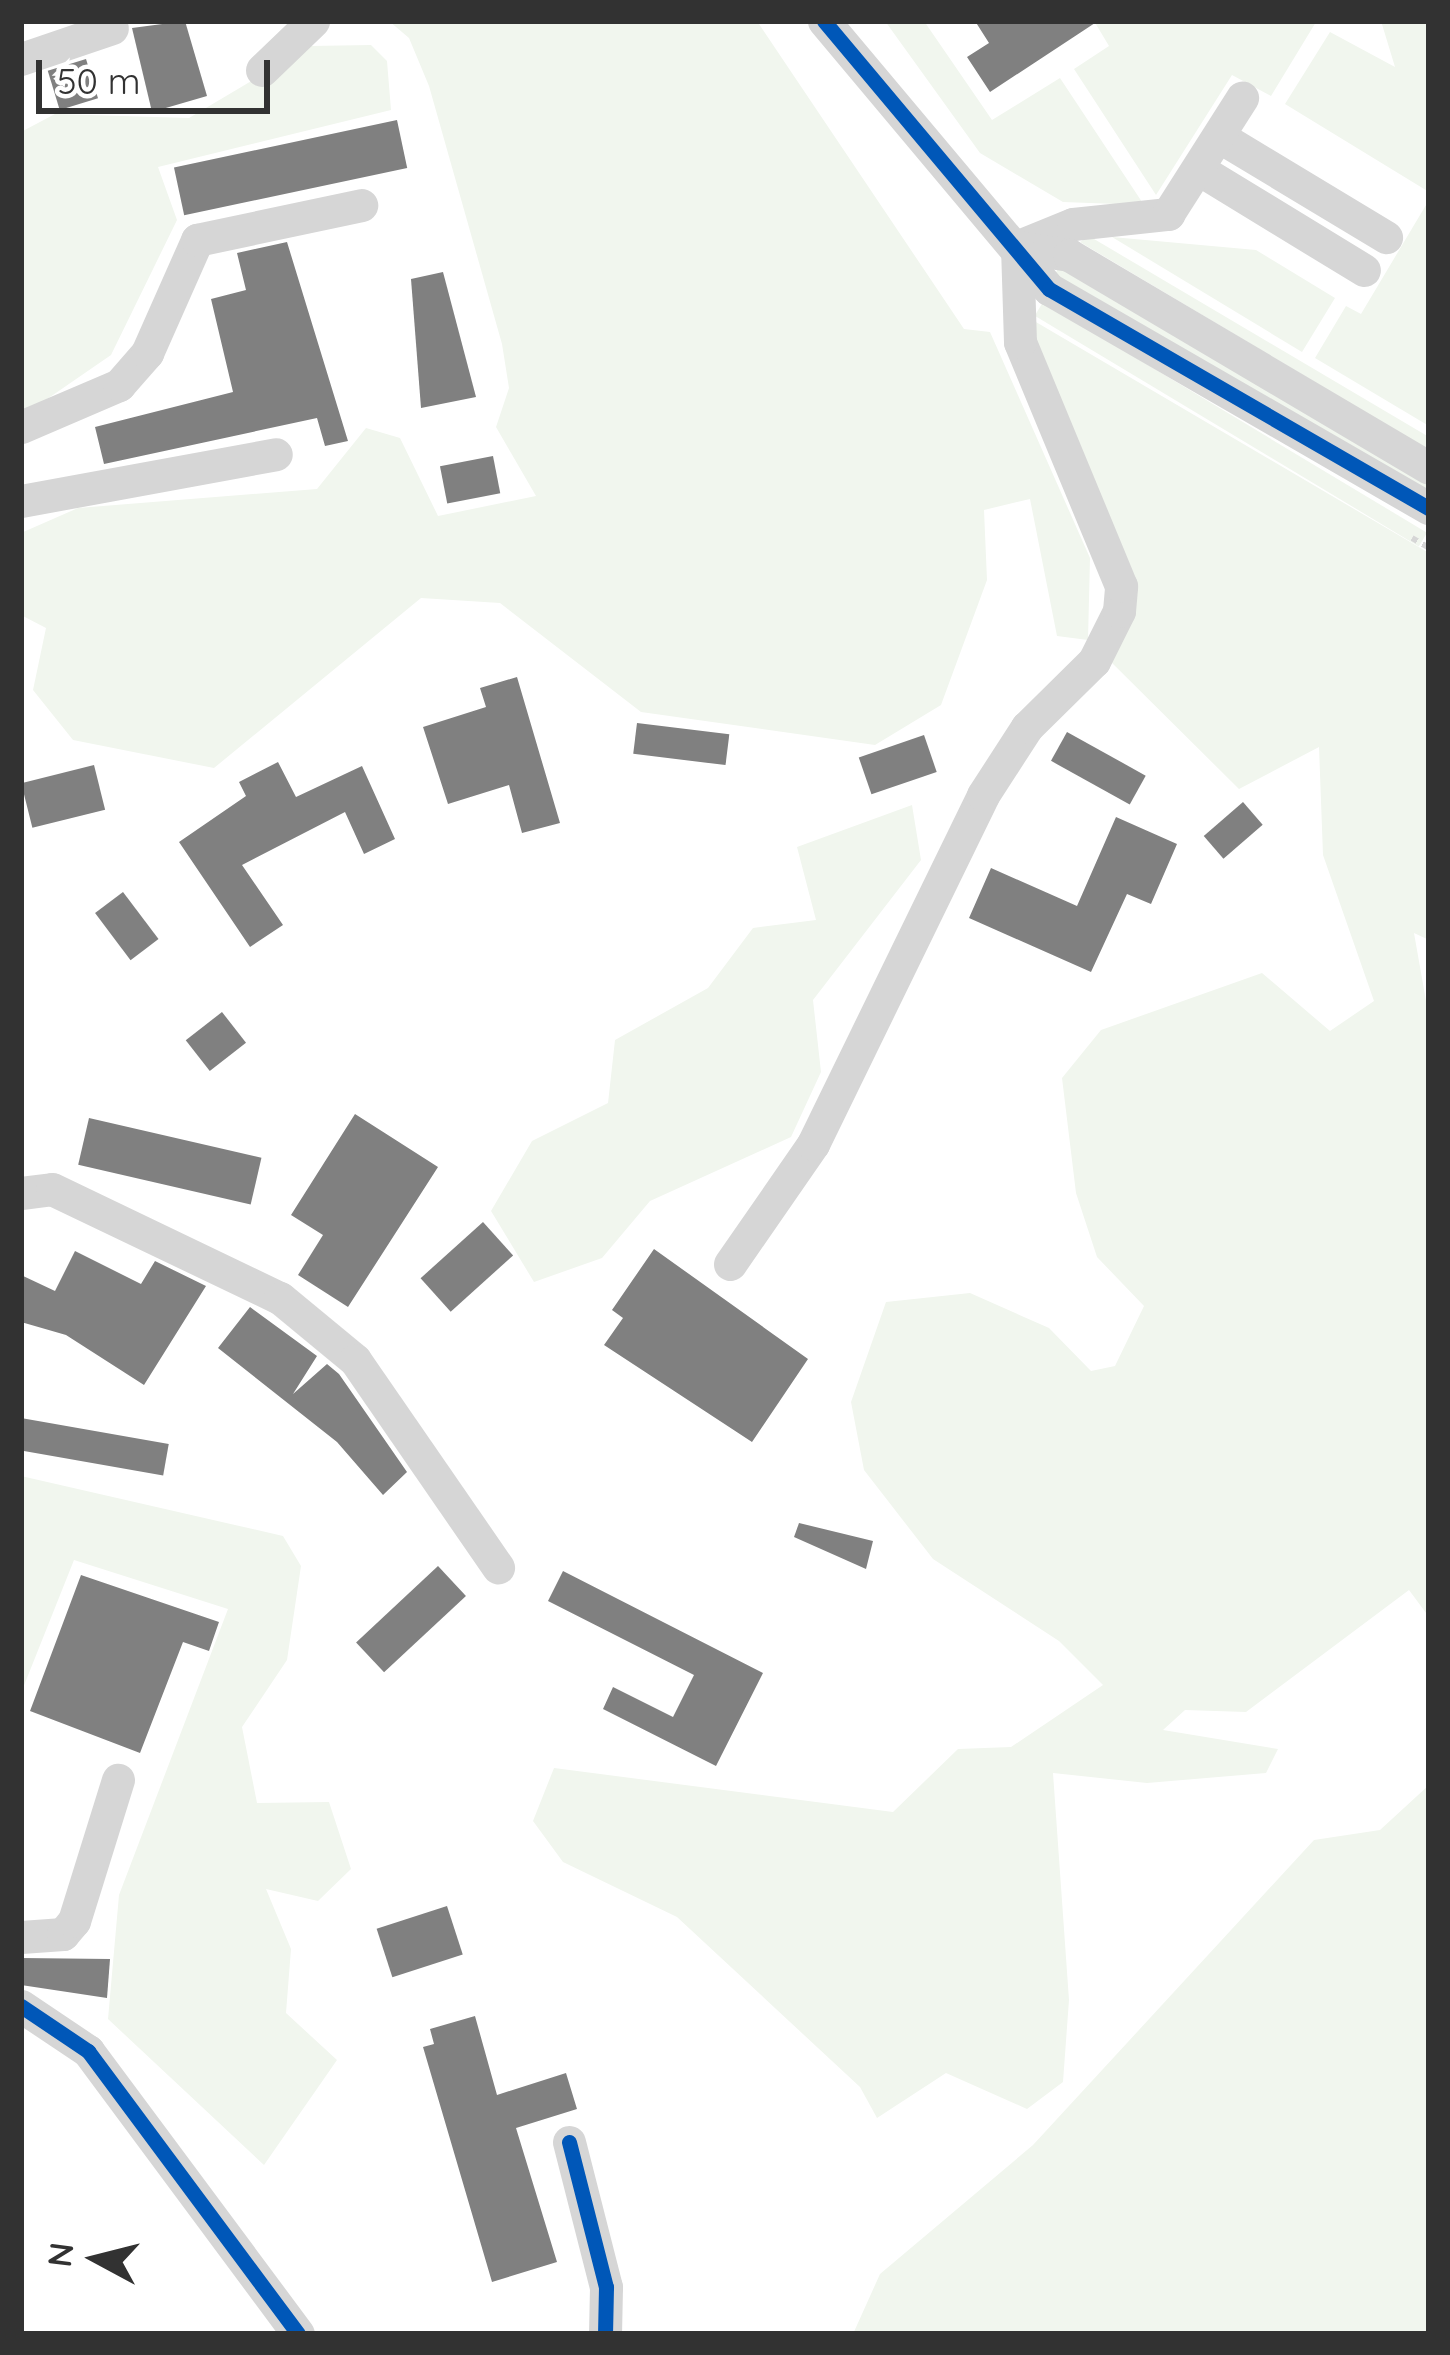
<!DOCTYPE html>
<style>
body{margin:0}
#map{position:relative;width:1450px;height:2355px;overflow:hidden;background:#fff;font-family:Quicksand,sans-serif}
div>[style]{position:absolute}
.green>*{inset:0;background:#f1f6ee;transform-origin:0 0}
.building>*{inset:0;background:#808080;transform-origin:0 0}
.path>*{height:6px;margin-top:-3px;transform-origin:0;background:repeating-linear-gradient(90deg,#d6d6d6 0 6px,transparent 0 12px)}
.minor>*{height:33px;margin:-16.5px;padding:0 16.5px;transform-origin:16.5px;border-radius:16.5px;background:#d6d6d6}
.cycleway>*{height:15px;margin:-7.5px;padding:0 7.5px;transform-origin:7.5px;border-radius:7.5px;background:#0057b8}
span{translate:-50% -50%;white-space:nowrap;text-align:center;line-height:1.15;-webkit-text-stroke:12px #fff;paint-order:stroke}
.frame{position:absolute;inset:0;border:24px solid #323232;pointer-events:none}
.north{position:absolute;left:36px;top:2199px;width:120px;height:120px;-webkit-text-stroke:9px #fff;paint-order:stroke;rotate:277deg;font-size:33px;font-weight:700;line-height:48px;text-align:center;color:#323232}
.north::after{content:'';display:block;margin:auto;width:42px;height:54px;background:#323232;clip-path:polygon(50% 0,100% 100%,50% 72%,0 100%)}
.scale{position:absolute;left:36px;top:60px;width:234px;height:54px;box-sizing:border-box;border:6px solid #323232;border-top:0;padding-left:15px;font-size:36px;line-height:42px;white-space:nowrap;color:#323232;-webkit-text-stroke:9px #fff;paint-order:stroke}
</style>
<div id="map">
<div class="green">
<i style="clip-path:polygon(389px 21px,757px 21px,964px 329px,990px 332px,1090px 558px,1088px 640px,1057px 636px,1030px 499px,984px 510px,987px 580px,941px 705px,875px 745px,641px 712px,500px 603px,421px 598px,214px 768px,73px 740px,33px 690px,46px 628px,21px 615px,21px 533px,78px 508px,317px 489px,366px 428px,400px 438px,438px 516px,536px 496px,496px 427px,509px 388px,502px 344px,429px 86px,409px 38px)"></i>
<i style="clip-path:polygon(885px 21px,924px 21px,992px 120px,1060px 78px,1144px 205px,1063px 202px,980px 153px)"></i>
<i style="clip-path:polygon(1094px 21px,1315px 21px,1316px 22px,1271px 96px,1232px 75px,1156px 195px,1074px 69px,1109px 46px)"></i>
<i style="clip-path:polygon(1381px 21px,1429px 21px,1429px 192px,1285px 104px,1330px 32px,1395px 67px)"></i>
<i style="clip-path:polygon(371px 45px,387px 61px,391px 110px,158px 167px,177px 220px,111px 355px,21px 417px,21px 132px,55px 114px,189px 118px,310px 46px)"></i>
<i style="clip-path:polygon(1429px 200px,1429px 426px,1315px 358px,1346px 306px,1361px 314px)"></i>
<i style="clip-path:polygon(1089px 236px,1429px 437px,1429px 450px,1080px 242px)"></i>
<i style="clip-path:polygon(1112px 237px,1256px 250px,1335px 298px,1302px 352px)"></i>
<i style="left:1059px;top:267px;width:428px;height:10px;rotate:30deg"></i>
<i style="left:1043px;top:302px;width:448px;height:16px;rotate:31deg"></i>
<i style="clip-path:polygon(1024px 315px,1429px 553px,1429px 940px,1414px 933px,1429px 1018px,1429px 1617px,1409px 1590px,1246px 1712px,1185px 1710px,1163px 1730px,1278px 1749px,1266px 1773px,1147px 1783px,1053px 1773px,1069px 2000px,1063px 2082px,1027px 2109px,946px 2073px,877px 2118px,860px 2087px,677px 1917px,563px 1862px,533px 1821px,554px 1768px,893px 1812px,958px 1749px,1011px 1747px,1103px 1685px,1059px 1641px,933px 1559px,864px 1470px,851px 1402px,886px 1302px,970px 1293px,1049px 1328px,1091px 1371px,1115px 1366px,1144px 1306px,1097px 1257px,1076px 1193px,1062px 1078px,1101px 1030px,1262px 973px,1330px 1031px,1374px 1001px,1323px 855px,1319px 747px,1239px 789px,1107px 658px,1124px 633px)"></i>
<i style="clip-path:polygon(912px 805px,921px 860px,813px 1000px,821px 1072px,791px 1137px,650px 1201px,602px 1258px,534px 1282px,491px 1211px,532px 1141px,608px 1103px,615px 1040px,708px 988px,753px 928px,816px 920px,797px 847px)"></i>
<i style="clip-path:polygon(21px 1476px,283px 1536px,301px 1566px,287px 1660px,242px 1727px,257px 1803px,329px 1802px,351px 1869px,318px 1901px,266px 1889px,291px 1949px,286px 2013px,337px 2060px,264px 2165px,108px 2019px,119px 1895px,228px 1609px,74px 1560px,21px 1693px)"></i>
<i style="clip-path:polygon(1429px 1785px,1429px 2334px,853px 2334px,880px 2274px,1033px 2145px,1314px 1840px,1380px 1830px)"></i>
</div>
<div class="building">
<i style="clip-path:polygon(185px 21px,207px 96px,152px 112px,132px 28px)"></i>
<i style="clip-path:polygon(975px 21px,1098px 21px,990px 92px,967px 57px,989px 43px)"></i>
<i style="left:86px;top:59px;width:41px;height:40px;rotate:73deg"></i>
<i style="left:397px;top:120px;width:49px;height:228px;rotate:78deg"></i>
<i style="clip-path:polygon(287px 242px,348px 441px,325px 446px,317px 418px,104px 464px,95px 427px,233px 392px,211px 299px,246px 290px,237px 253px)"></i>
<i style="clip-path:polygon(443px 272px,476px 397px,421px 408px,411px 279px)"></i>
<i style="left:493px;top:456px;width:38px;height:54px;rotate:79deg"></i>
<i style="clip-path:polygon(517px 677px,560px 823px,522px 833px,509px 785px,448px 804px,423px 727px,486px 707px,480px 688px)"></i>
<i style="left:637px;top:723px;width:93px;height:31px;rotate:7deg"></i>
<i style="left:1067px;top:732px;width:90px;height:33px;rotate:29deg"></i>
<i style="left:924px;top:735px;width:39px;height:69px;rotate:71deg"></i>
<i style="clip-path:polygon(278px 762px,296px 797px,362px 766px,395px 839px,364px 854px,345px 812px,242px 865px,283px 925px,250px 947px,179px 842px,246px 796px,239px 782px)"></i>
<i style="left:94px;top:765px;width:46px;height:75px;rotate:76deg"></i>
<i style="left:1243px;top:802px;width:30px;height:52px;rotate:49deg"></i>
<i style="clip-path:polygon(1116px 817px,1177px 844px,1151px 904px,1127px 894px,1091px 972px,969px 918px,991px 868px,1077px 906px)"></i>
<i style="left:123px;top:892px;width:59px;height:35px;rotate:53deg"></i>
<i style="left:222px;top:1012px;width:39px;height:46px;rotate:52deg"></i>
<i style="clip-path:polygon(355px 1114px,438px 1167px,348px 1307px,298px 1275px,323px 1235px,291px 1215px)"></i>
<i style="left:89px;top:1118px;width:177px;height:48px;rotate:13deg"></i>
<i style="left:483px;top:1222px;width:45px;height:84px;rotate:48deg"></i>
<i style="clip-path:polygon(654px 1249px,808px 1359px,752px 1442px,604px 1345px,623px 1318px,612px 1310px)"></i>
<i style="clip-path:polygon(75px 1251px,141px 1284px,155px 1261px,206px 1286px,144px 1385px,66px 1335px,21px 1322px,21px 1275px,55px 1291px)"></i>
<i style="clip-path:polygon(250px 1307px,317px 1356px,293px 1394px,327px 1364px,339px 1374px,407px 1472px,383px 1495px,337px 1442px,218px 1348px)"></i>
<i style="left:21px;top:1418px;width:150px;height:32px;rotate:10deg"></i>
<i style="clip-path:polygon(799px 1523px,873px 1541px,866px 1569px,794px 1537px)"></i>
<i style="left:438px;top:1566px;width:41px;height:112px;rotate:47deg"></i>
<i style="clip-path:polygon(563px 1571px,763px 1673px,716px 1766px,603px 1709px,613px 1687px,673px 1717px,694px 1675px,548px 1601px)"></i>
<i style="clip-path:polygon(81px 1575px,219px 1622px,209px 1651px,183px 1642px,140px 1753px,30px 1711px)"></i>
<i style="left:447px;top:1906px;width:51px;height:74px;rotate:72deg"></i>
<i style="clip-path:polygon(21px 1958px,110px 1959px,107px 1998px,21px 1985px)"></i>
<i style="clip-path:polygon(475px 2016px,497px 2095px,566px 2073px,577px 2109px,516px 2128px,557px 2262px,492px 2282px,423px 2047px,434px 2044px,430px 2029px)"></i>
</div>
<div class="path">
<i style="left:1412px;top:538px;width:20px;rotate:30deg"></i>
</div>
<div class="minor">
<i style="left:824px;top:21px;width:350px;rotate:50deg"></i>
<i style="left:1049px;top:289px;width:439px;rotate:30deg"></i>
<i style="left:21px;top:59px;width:96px;rotate:-18.8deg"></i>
<i style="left:262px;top:70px;width:71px;rotate:-43.9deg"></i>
<i style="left:1220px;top:137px;width:194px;rotate:31.1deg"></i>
<i style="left:1200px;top:170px;width:192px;rotate:31.4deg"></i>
<i style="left:1019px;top:246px;width:58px;rotate:-22.2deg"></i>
<i style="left:1073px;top:224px;width:96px;rotate:-6deg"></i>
<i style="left:1168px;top:214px;width:138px;rotate:-57.5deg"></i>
<i style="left:1017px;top:247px;width:53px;rotate:8.7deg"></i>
<i style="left:1069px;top:255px;width:418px;rotate:30.6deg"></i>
<i style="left:21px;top:427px;width:107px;rotate:-23.2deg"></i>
<i style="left:119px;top:385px;width:43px;rotate:-48.8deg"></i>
<i style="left:147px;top:353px;width:124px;rotate:-66.1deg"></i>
<i style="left:197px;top:240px;width:168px;rotate:-12deg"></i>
<i style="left:21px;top:501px;width:259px;rotate:-10.4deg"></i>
<i style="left:21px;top:1193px;width:31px;rotate:-7deg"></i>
<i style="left:52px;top:1189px;width:253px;rotate:25.6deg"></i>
<i style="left:280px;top:1298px;width:97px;rotate:39.6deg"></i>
<i style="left:355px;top:1360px;width:252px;rotate:55.4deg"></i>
<i style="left:730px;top:1264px;width:146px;rotate:-55.3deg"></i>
<i style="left:813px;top:1144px;width:388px;rotate:-64deg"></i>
<i style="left:983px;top:795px;width:81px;rotate:-57.1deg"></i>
<i style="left:1027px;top:727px;width:94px;rotate:-44.6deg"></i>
<i style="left:1094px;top:661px;width:56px;rotate:-63.4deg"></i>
<i style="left:1119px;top:611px;width:25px;rotate:-85deg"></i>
<i style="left:1121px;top:586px;width:264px;rotate:-112.5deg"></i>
<i style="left:1020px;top:342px;width:95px;rotate:-91.8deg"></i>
<i style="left:21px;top:1937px;width:42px;rotate:-4.1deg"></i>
<i style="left:63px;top:1934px;width:17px;rotate:-50deg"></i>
<i style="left:74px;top:1921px;width:148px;rotate:-72.7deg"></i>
<i style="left:21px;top:2006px;width:81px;rotate:33.9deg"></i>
<i style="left:88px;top:2051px;width:352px;rotate:53.4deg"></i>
<i style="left:569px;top:2142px;width:150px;rotate:75.7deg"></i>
<i style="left:606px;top:2287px;width:47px;rotate:91.2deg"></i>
</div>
<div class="cycleway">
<i style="left:824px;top:21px;width:350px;rotate:50deg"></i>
<i style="left:1049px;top:289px;width:439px;rotate:30deg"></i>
<i style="left:21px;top:2006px;width:81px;rotate:33.9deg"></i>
<i style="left:88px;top:2051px;width:352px;rotate:53.4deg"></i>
<i style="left:569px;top:2142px;width:150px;rotate:75.7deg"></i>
<i style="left:606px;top:2287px;width:47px;rotate:91.2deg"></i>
</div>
<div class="frame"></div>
<div class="north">N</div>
<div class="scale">50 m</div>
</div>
